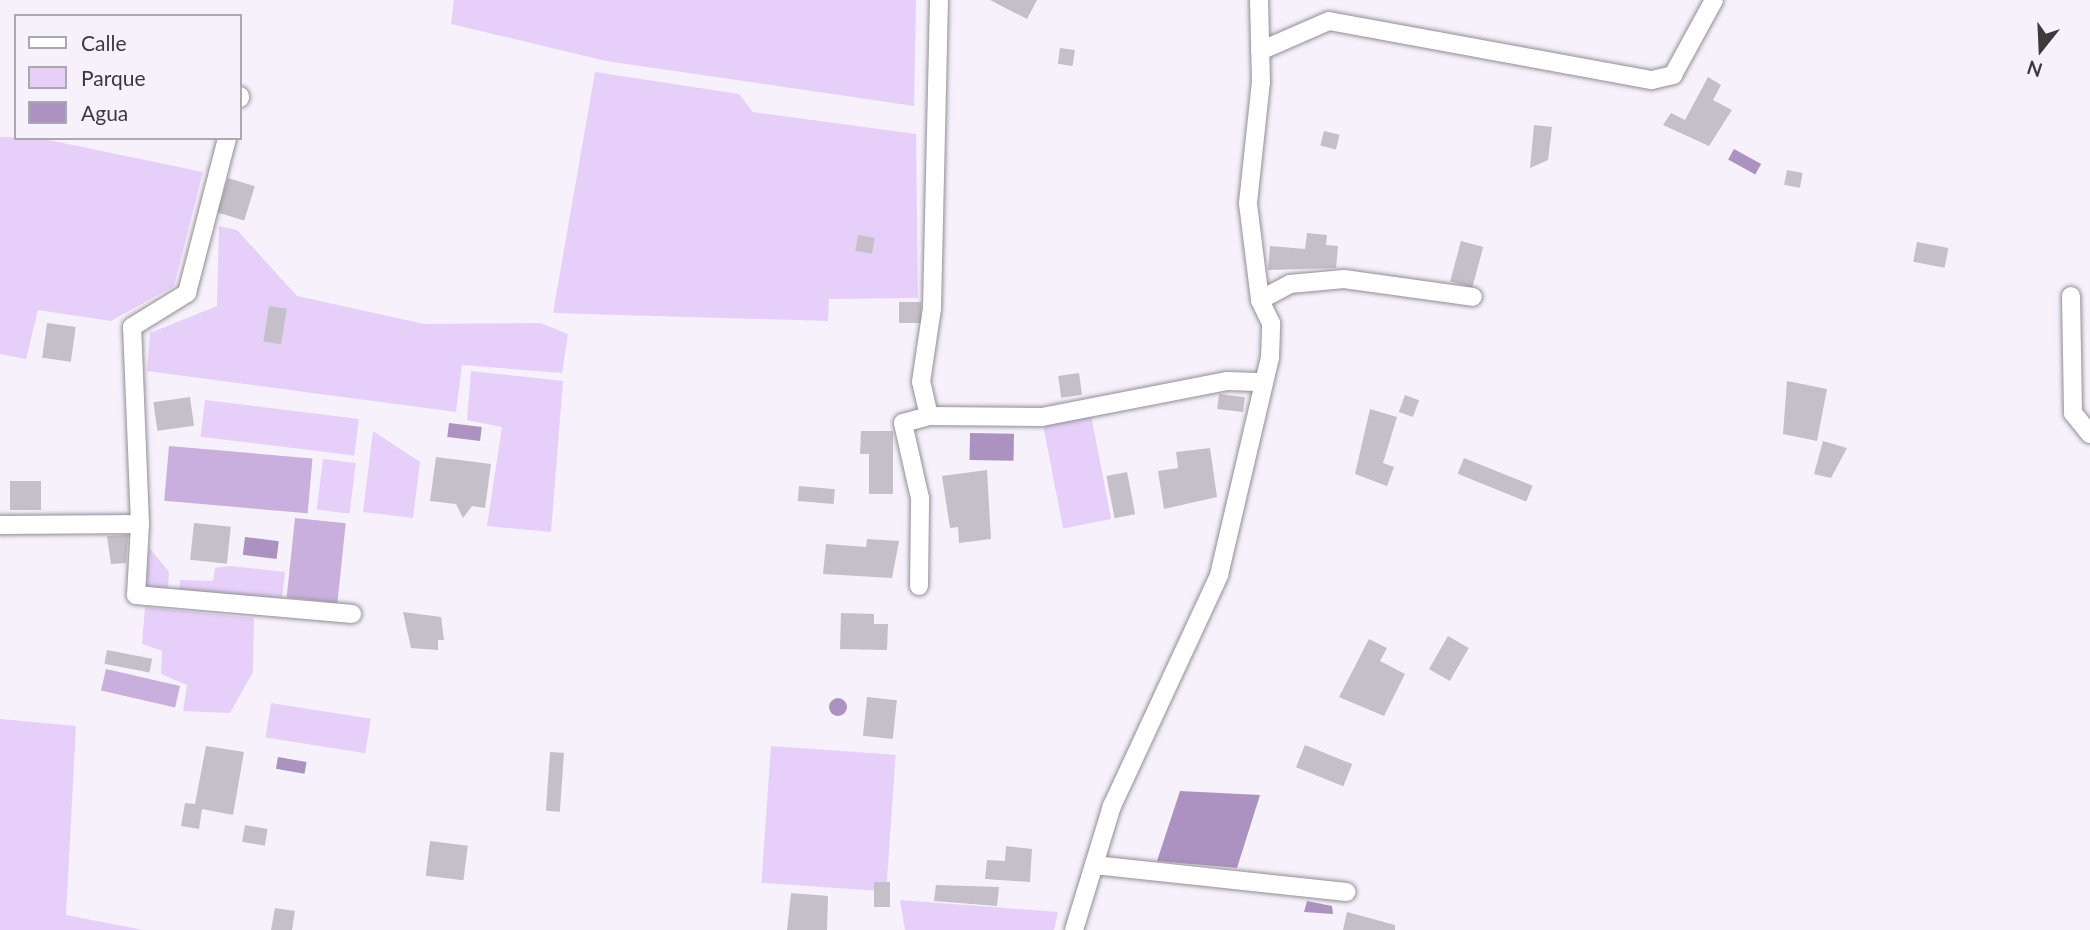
<!DOCTYPE html>
<style>
body{margin:0}
#map{position:relative;width:2090px;height:930px;overflow:hidden;background:#f6f1fb;font-family:Lato,sans-serif}
div>[style]{position:absolute}
.green>*{inset:0;background:#e6d0f9;transform-origin:0 0}
.forest>*{inset:0;background:#c9afde;transform-origin:0 0}
.water>*{inset:0;background:#ac92c0;transform-origin:0 0}
.round{border-radius:50%}
.building>*{inset:0;background:#c4bfc8;transform-origin:0 0}
.roads{filter:drop-shadow(0 0 2px #928d96) drop-shadow(0 0 2px #928d96)}
.street>*{height:18px;margin:-9px;padding:0 9px;transform-origin:9px;border-radius:9px;background:#fff}
span{translate:-50% -50%;white-space:nowrap;text-align:center;line-height:1.15;-webkit-text-stroke:5px #f6f1fb;paint-order:stroke}
.legend{position:absolute;left:14px;top:14px;width:228px;height:126px;box-sizing:border-box;background:#f6f1fb;border:2px solid #aca8af;margin:0;padding:9px 12px;list-style:none;font-size:21px;color:#3c3a3d}
.legend li{display:flex;align-items:center;gap:14px;height:35px}
.legend b{width:35px;border:2px solid #aca8af}
.north{position:absolute;left:2006px;top:14px;width:70px;height:70px;-webkit-text-stroke:5px #f6f1fb;paint-order:stroke;rotate:198deg;font-size:19px;font-weight:700;line-height:28px;text-align:center;color:#3c3a3d}
.north::after{content:'';display:block;margin:auto;width:24px;height:32px;background:#3c3a3d;clip-path:polygon(50% 0,100% 100%,50% 72%,0 100%)}
</style>
<div id="map">
<div class="green">
<i style="clip-path:polygon(454px 0,916px 0,914px 106px,606px 61px,451px 24px)"></i>
<i style="clip-path:polygon(595px 72px,739px 94px,753px 112px,916px 134px,918px 298px,829px 299px,828px 321px,553px 313px)"></i>
<i style="clip-path:polygon(0 137px,39px 138px,203px 172px,174px 286px,111px 321px,38px 310px,26px 359px,0 354px)"></i>
<i style="clip-path:polygon(219px 226px,237px 230px,297px 296px,424px 324px,540px 323px,568px 334px,562px 373px,462px 365px,456px 412px,147px 371px,150px 333px,217px 306px)"></i>
<i style="clip-path:polygon(471px 371px,563px 381px,551px 532px,487px 526px,502px 427px,467px 420px)"></i>
<i style="left:205px;top:400px;width:155px;height:37px;rotate:7deg"></i>
<i style="left:1091px;top:415px;width:106px;height:49px;rotate:79deg"></i>
<i style="clip-path:polygon(373px 431px,420px 462px,413px 518px,363px 512px)"></i>
<i style="left:323px;top:459px;width:33px;height:51px;rotate:7deg"></i>
<i style="clip-path:polygon(149px 547px,169px 572px,168px 590px,146px 588px)"></i>
<i style="clip-path:polygon(230px 566px,285px 572px,282px 598px,179px 591px,180px 580px,213px 581px,215px 568px)"></i>
<i style="clip-path:polygon(145px 607px,254px 618px,253px 672px,230px 713px,183px 711px,187px 685px,161px 674px,162px 651px,142px 644px)"></i>
<i style="left:271px;top:703px;width:101px;height:35px;rotate:9deg"></i>
<i style="clip-path:polygon(0 719px,76px 726px,66px 915px,143px 930px,0 930px)"></i>
<i style="left:771px;top:746px;width:125px;height:137px;rotate:4deg"></i>
<i style="clip-path:polygon(900px 900px,1058px 912px,1054px 930px,905px 930px)"></i>
</div>
<div class="forest">
<i style="left:169px;top:446px;width:144px;height:55px;rotate:5deg"></i>
<i style="left:295px;top:518px;width:51px;height:80px;rotate:6deg"></i>
<i style="left:106px;top:669px;width:76px;height:22px;rotate:13deg"></i>
</div>
<div class="water">
<i style="left:1734px;top:149px;width:31px;height:12px;rotate:29deg"></i>
<i style="left:449px;top:423px;width:33px;height:14px;rotate:7deg"></i>
<i style="left:970px;top:433px;width:44px;height:27px;rotate:1deg"></i>
<i style="left:245px;top:537px;width:34px;height:18px;rotate:7deg"></i>
<i class="round" style="left:829px;top:698px;width:18px;height:18px"></i>
<i style="left:278px;top:757px;width:29px;height:12px;rotate:10deg"></i>
<i style="clip-path:polygon(1180px 791px,1260px 795px,1237px 868px,1157px 861px)"></i>
<i style="clip-path:polygon(1307px 901px,1332px 906px,1333px 914px,1304px 912px)"></i>
</div>
<div class="building">
<i style="clip-path:polygon(990px 0,1037px 0,1027px 19px)"></i>
<i style="left:1060px;top:48px;width:15px;height:16px;rotate:8deg"></i>
<i style="clip-path:polygon(1708px 77px,1721px 85px,1713px 100px,1732px 110px,1709px 146px,1663px 125px,1671px 113px,1685px 120px)"></i>
<i style="clip-path:polygon(1534px 125px,1552px 127px,1548px 160px,1530px 168px)"></i>
<i style="left:1324px;top:131px;width:16px;height:15px;rotate:14deg"></i>
<i style="left:1787px;top:170px;width:16px;height:15px;rotate:11deg"></i>
<i style="left:228px;top:178px;width:28px;height:36px;rotate:17deg"></i>
<i style="clip-path:polygon(1307px 233px,1327px 235px,1326px 245px,1338px 246px,1336px 268px,1268px 270px,1270px 246px,1305px 249px)"></i>
<i style="left:858px;top:235px;width:17px;height:16px;rotate:10deg"></i>
<i style="left:1461px;top:241px;width:23px;height:42px;rotate:15deg"></i>
<i style="left:1917px;top:242px;width:32px;height:20px;rotate:11deg"></i>
<i style="left:899px;top:302px;width:22px;height:21px"></i>
<i style="left:269px;top:306px;width:18px;height:36px;rotate:9deg"></i>
<i style="left:47px;top:323px;width:29px;height:35px;rotate:8deg"></i>
<i style="left:1079px;top:373px;width:22px;height:21px;rotate:82deg"></i>
<i style="clip-path:polygon(1787px 381px,1827px 389px,1817px 441px,1783px 434px)"></i>
<i style="left:1219px;top:394px;width:26px;height:15px;rotate:7deg"></i>
<i style="left:1405px;top:395px;width:15px;height:18px;rotate:20deg"></i>
<i style="left:190px;top:397px;width:29px;height:37px;rotate:82deg"></i>
<i style="clip-path:polygon(1370px 409px,1397px 417px,1383px 463px,1394px 467px,1387px 486px,1355px 474px)"></i>
<i style="clip-path:polygon(861px 431px,893px 431px,893px 494px,869px 494px,869px 454px,860px 454px)"></i>
<i style="clip-path:polygon(1823px 441px,1847px 448px,1831px 478px,1814px 474px)"></i>
<i style="clip-path:polygon(1210px 448px,1217px 497px,1164px 509px,1158px 471px,1178px 468px,1176px 452px)"></i>
<i style="clip-path:polygon(436px 457px,491px 464px,485px 508px,472px 506px,463px 518px,456px 504px,430px 501px)"></i>
<i style="left:1464px;top:458px;width:74px;height:17px;rotate:22deg"></i>
<i style="clip-path:polygon(987px 470px,991px 539px,959px 543px,958px 527px,950px 528px,942px 476px)"></i>
<i style="left:1127px;top:472px;width:43px;height:21px;rotate:79deg"></i>
<i style="left:41px;top:481px;width:29px;height:31px;rotate:90deg"></i>
<i style="left:799px;top:486px;width:36px;height:15px;rotate:5deg"></i>
<i style="left:194px;top:523px;width:37px;height:37px;rotate:6deg"></i>
<i style="clip-path:polygon(128px 535px,126px 563px,111px 564px,107px 536px)"></i>
<i style="clip-path:polygon(867px 539px,899px 541px,892px 578px,823px 574px,826px 544px,866px 547px)"></i>
<i style="clip-path:polygon(403px 612px,441px 617px,444px 640px,438px 640px,438px 650px,411px 648px)"></i>
<i style="clip-path:polygon(841px 613px,874px 614px,874px 624px,888px 624px,887px 650px,840px 649px)"></i>
<i style="left:1448px;top:636px;width:24px;height:38px;rotate:30deg"></i>
<i style="clip-path:polygon(1369px 639px,1387px 648px,1380px 661px,1405px 674px,1384px 716px,1339px 697px)"></i>
<i style="left:107px;top:650px;width:46px;height:14px;rotate:11deg"></i>
<i style="left:867px;top:697px;width:30px;height:39px;rotate:6deg"></i>
<i style="left:1305px;top:745px;width:51px;height:24px;rotate:22deg"></i>
<i style="clip-path:polygon(206px 746px,244px 752px,233px 815px,202px 809px,199px 829px,181px 826px,185px 803px,195px 804px)"></i>
<i style="left:550px;top:752px;width:14px;height:59px;rotate:4deg"></i>
<i style="left:245px;top:825px;width:23px;height:17px;rotate:10deg"></i>
<i style="left:430px;top:841px;width:38px;height:35px;rotate:7deg"></i>
<i style="clip-path:polygon(1006px 846px,1032px 849px,1030px 882px,985px 879px,987px 860px,1005px 861px)"></i>
<i style="left:874px;top:882px;width:16px;height:25px"></i>
<i style="clip-path:polygon(936px 885px,999px 887px,997px 906px,934px 901px)"></i>
<i style="clip-path:polygon(791px 893px,828px 896px,827px 930px,787px 930px)"></i>
<i style="clip-path:polygon(275px 908px,295px 911px,292px 930px,271px 930px)"></i>
<i style="clip-path:polygon(1347px 912px,1395px 925px,1395px 930px,1343px 930px)"></i>
</div>
<div class="roads">
<div class="street">
<i style="left:1260px;top:51px;width:75px;rotate:-23.5deg"></i>
<i style="left:1329px;top:21px;width:328px;rotate:10.4deg"></i>
<i style="left:1652px;top:80px;width:22px;rotate:-13deg"></i>
<i style="left:1673px;top:75px;width:85px;rotate:-61.3deg"></i>
<i style="left:240px;top:98px;width:2px;rotate:-90deg"></i>
<i style="left:2071px;top:296px;width:117px;rotate:89deg"></i>
<i style="left:2073px;top:413px;width:27px;rotate:51deg"></i>
<i style="left:1260px;top:300px;width:34px;rotate:-28deg"></i>
<i style="left:1290px;top:284px;width:54px;rotate:-5.3deg"></i>
<i style="left:1344px;top:279px;width:130px;rotate:7.9deg"></i>
<i style="left:929px;top:416px;width:35px;rotate:-103deg"></i>
<i style="left:921px;top:382px;width:75px;rotate:-81.5deg"></i>
<i style="left:932px;top:308px;width:308px;rotate:-88.7deg"></i>
<i style="left:140px;top:524px;width:197px;rotate:-92.3deg"></i>
<i style="left:132px;top:327px;width:65px;rotate:-31.7deg"></i>
<i style="left:187px;top:293px;width:160px;rotate:-75.5deg"></i>
<i style="left:0;top:525px;width:140px;rotate:-0.4deg"></i>
<i style="left:140px;top:524px;width:71px;rotate:93.2deg"></i>
<i style="left:136px;top:595px;width:217px;rotate:5deg"></i>
<i style="left:919px;top:586px;width:88px;rotate:-89.3deg"></i>
<i style="left:920px;top:498px;width:77px;rotate:-102.8deg"></i>
<i style="left:903px;top:423px;width:27px;rotate:-15deg"></i>
<i style="left:929px;top:416px;width:113px;rotate:0.5deg"></i>
<i style="left:1042px;top:417px;width:189px;rotate:-11deg"></i>
<i style="left:1228px;top:381px;width:36px;rotate:2deg"></i>
<i style="left:1094px;top:865px;width:254px;rotate:6.1deg"></i>
<i style="left:1074px;top:930px;width:130px;rotate:-73deg"></i>
<i style="left:1112px;top:806px;width:255px;rotate:-65.1deg"></i>
<i style="left:1219px;top:575px;width:223px;rotate:-76.8deg"></i>
<i style="left:1270px;top:358px;width:35px;rotate:-88deg"></i>
<i style="left:1271px;top:323px;width:25px;rotate:-116deg"></i>
<i style="left:1260px;top:300px;width:98px;rotate:-97.1deg"></i>
<i style="left:1248px;top:203px;width:122px;rotate:-83.9deg"></i>
<i style="left:1261px;top:82px;width:82px;rotate:-91.4deg"></i>
</div>
</div>
<ul class="legend">
<li><b style="height:9px;background:#fff"></b>Calle</li>
<li><b style="height:19px;background:#e6d0f9"></b>Parque</li>
<li><b style="height:19px;background:#ac92c0"></b>Agua</li>
</ul>
<div class="north">N</div>
</div>
